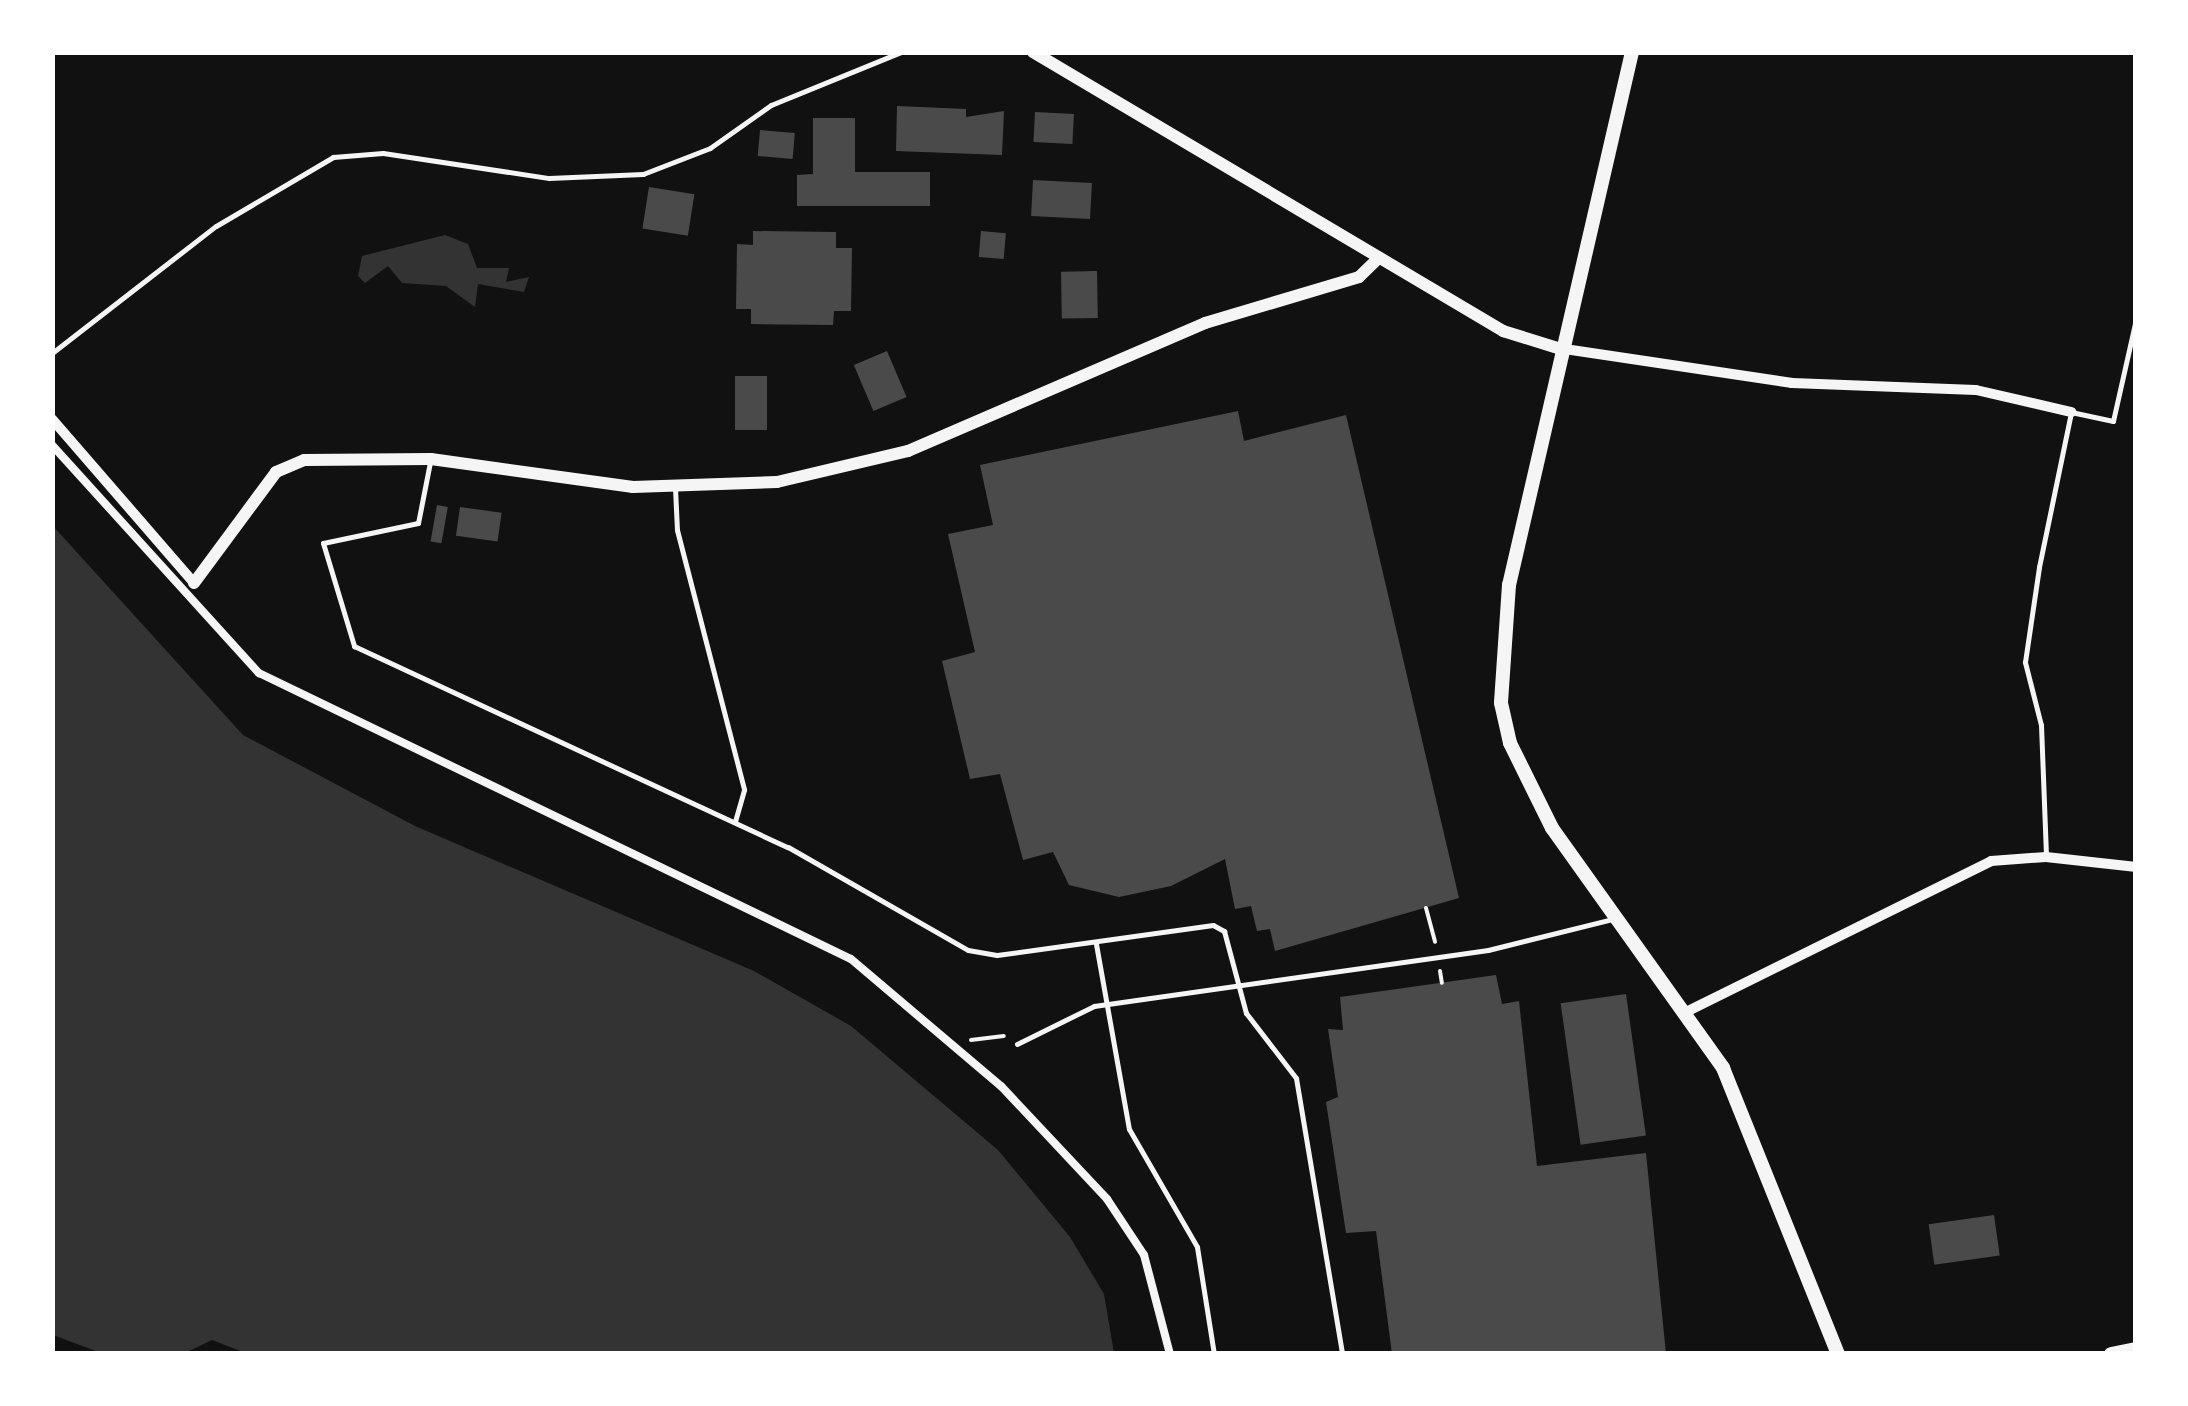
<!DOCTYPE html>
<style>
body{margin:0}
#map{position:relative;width:2188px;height:1406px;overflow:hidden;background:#111;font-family:"DejaVu Sans",sans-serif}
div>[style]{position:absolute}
.water>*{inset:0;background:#333}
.building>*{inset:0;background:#4a4a4a;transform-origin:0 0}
.path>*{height:4px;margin:-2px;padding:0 2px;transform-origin:2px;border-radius:2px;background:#f5f5f5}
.service>*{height:5px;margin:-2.5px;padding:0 2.5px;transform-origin:2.5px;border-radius:2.5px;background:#f5f5f5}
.pedestrian>*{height:8px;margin:-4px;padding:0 4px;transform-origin:4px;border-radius:4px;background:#f5f5f5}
.minor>*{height:10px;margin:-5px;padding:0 5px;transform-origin:5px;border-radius:5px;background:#f5f5f5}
.tertiary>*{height:12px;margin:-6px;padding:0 6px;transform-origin:6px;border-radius:6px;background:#f5f5f5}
.secondary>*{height:14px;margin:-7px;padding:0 7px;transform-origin:7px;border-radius:7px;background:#f5f5f5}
span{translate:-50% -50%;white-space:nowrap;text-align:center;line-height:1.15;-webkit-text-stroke:8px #fff;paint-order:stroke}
.frame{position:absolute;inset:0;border:55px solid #fff;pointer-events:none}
</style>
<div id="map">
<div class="water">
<i style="clip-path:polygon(445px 235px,468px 244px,477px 268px,509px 268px,506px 282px,529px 277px,524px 292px,478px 284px,475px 307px,446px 286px,402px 283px,388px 266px,365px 283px,358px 276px,362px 256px)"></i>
<i style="clip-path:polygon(53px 526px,243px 735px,415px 826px,754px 971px,851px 1026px,998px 1150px,1070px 1237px,1104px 1294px,1114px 1353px,248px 1354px,212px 1340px,185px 1353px,104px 1354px,53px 1335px)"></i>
</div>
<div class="building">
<i style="clip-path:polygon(897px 106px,966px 109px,966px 117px,1004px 111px,1002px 155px,896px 151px)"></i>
<i style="left:1035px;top:112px;width:39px;height:30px;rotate:3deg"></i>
<i style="clip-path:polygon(813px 118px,855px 118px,855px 172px,930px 172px,930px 206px,797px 206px,797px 175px,813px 174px)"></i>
<i style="left:760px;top:130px;width:35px;height:26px;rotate:5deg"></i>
<i style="left:1033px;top:180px;width:59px;height:36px;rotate:3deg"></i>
<i style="left:649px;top:187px;width:46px;height:42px;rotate:9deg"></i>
<i style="clip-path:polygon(753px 231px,836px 232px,836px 248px,852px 248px,851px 311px,834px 311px,833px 325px,751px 324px,751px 309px,736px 309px,737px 244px,753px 245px)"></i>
<i style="left:981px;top:231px;width:25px;height:26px;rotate:5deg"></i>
<i style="left:1097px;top:271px;width:47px;height:36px;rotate:89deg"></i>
<i style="left:887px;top:351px;width:50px;height:36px;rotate:67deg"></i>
<i style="left:735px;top:376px;width:32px;height:54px"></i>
<i style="clip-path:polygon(1238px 411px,1244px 441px,1346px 415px,1459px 898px,1275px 951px,1270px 929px,1257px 931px,1251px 906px,1235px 909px,1225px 859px,1171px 886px,1119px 897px,1069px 885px,1053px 852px,1023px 860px,1000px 774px,970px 779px,942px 661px,975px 652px,948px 534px,993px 525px,980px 465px)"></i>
<i style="left:437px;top:505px;width:11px;height:37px;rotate:10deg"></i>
<i style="left:460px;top:507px;width:42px;height:29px;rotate:8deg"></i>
<i style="clip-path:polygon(1496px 975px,1502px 1004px,1519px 1001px,1537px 1166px,1646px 1153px,1666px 1354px,1392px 1354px,1376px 1231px,1346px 1233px,1326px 1102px,1338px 1097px,1328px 1029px,1343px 1030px,1340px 997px)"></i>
<i style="left:1626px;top:994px;width:143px;height:66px;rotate:82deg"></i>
<i style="left:1994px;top:1215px;width:41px;height:66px;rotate:82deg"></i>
</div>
<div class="path">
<i style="left:1426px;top:908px;width:35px;rotate:75deg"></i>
<i style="left:1440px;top:971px;width:12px;rotate:81deg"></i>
<i style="left:971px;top:1040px;width:33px;rotate:-7deg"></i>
</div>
<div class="service">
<i style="left:52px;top:353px;width:207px;rotate:-37.8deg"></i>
<i style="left:216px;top:226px;width:136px;rotate:-30.5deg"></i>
<i style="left:333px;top:157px;width:50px;rotate:-4.6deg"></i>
<i style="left:383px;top:153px;width:168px;rotate:8.6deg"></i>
<i style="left:549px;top:178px;width:94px;rotate:-2.4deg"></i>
<i style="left:643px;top:174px;width:72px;rotate:-21.2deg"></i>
<i style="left:710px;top:148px;width:75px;rotate:-35.2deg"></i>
<i style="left:771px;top:105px;width:140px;rotate:-22.2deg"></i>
<i style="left:430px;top:462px;width:62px;rotate:101.1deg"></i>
<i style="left:418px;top:523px;width:97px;rotate:168.1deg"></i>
<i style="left:323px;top:543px;width:108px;rotate:73.2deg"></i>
<i style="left:354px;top:646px;width:478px;rotate:24.9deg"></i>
<i style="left:788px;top:847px;width:207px;rotate:29.8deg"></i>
<i style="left:968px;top:950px;width:29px;rotate:10deg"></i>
<i style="left:997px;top:955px;width:218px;rotate:-7.9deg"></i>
<i style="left:1213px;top:925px;width:13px;rotate:29deg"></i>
<i style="left:1224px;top:931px;width:85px;rotate:75deg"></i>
<i style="left:1246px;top:1013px;width:82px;rotate:52.4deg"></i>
<i style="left:1296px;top:1078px;width:280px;rotate:80.5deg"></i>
<i style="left:675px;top:488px;width:42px;rotate:87.3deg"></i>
<i style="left:677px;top:530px;width:268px;rotate:75.5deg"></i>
<i style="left:744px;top:790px;width:33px;rotate:106deg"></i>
<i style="left:2046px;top:855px;width:130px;rotate:-92.2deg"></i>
<i style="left:2041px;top:725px;width:65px;rotate:-104.3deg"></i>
<i style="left:2025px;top:662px;width:96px;rotate:-81.6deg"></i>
<i style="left:2039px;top:567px;width:158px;rotate:-78.3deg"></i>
<i style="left:2071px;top:412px;width:43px;rotate:12.1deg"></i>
<i style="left:2113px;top:421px;width:105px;rotate:-77.3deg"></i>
<i style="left:1096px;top:944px;width:188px;rotate:79.9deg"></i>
<i style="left:1129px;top:1129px;width:136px;rotate:60deg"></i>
<i style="left:1197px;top:1247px;width:108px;rotate:81deg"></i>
<i style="left:1017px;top:1044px;width:86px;rotate:-26.3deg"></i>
<i style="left:1094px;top:1006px;width:398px;rotate:-8.1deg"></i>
<i style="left:1488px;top:950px;width:132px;rotate:-14deg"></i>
</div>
<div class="pedestrian">
<i style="left:52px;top:445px;width:308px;rotate:47.8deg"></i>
<i style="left:259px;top:673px;width:657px;rotate:25.79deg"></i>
<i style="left:851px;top:959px;width:197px;rotate:40.3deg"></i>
<i style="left:1001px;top:1086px;width:155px;rotate:46.8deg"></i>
<i style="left:1107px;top:1199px;width:67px;rotate:56.5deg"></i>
<i style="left:1144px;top:1255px;width:102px;rotate:75.3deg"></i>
</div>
<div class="minor">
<i style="left:1558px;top:348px;width:237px;rotate:8.5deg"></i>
<i style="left:1792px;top:383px;width:184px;rotate:2.2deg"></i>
<i style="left:1976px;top:390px;width:98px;rotate:13deg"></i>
<i style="left:52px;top:419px;width:217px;rotate:49.1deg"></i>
<i style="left:1688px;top:1011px;width:338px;rotate:-26.3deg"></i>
<i style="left:1991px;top:861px;width:55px;rotate:-4.2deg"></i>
<i style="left:2046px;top:857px;width:91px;rotate:6.3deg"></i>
</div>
<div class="tertiary">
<i style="left:1033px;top:52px;width:547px;rotate:30.69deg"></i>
<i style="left:1503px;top:331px;width:58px;rotate:17.2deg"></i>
<i style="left:194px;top:583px;width:138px;rotate:-53.5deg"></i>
<i style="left:276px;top:472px;width:30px;rotate:-23deg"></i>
<i style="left:304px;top:460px;width:127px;rotate:-0.5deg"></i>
<i style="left:431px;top:459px;width:204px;rotate:7.9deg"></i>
<i style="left:633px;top:487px;width:144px;rotate:-2deg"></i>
<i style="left:777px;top:482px;width:135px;rotate:-13.3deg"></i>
<i style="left:908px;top:451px;width:323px;rotate:-23.3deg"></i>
<i style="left:1205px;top:323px;width:161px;rotate:-16.6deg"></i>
<i style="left:1359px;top:277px;width:28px;rotate:-44deg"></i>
</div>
<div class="secondary">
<i style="left:1632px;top:52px;width:547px;rotate:102.99deg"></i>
<i style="left:1509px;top:585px;width:118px;rotate:93.9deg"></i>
<i style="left:1501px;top:703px;width:41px;rotate:77.3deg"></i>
<i style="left:1510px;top:743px;width:95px;rotate:63.7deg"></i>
<i style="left:1552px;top:828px;width:295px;rotate:54.5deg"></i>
<i style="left:1723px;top:1068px;width:308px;rotate:68.1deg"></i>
<i style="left:2111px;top:1354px;width:25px;rotate:-11deg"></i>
</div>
<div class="frame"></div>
</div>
